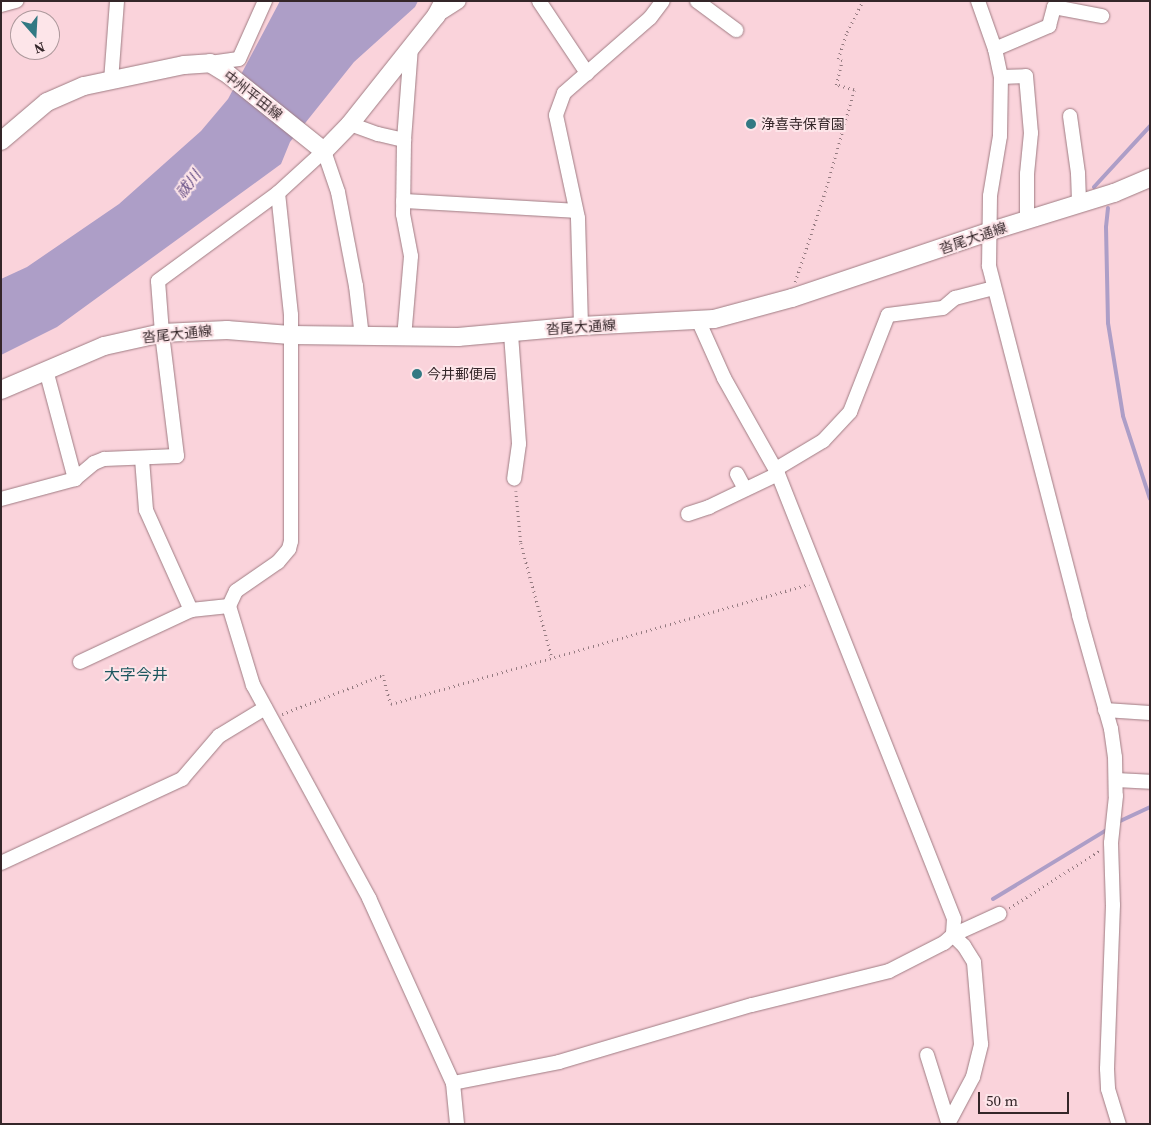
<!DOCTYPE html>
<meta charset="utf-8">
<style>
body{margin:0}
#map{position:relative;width:1151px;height:1125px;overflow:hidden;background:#fad3db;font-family:"Source Serif 4","Noto Sans JP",serif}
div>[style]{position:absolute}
.water>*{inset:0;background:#ad9ec7}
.stream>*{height:4px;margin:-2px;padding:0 2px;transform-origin:2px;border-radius:2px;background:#ad9ec7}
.path>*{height:2.5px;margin-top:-1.25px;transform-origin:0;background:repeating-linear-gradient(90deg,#957b81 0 1px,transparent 0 5px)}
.roads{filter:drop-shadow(0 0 1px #9f7c83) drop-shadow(0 0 1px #9f7c83)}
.minor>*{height:14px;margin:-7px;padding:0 7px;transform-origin:7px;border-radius:7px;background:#fff}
.major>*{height:18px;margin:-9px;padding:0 9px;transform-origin:9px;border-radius:9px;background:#fff}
.dots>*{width:14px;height:14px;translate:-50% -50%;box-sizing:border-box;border:2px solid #fde5e9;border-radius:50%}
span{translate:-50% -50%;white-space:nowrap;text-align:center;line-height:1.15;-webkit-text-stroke:4px #fde5e9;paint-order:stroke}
.street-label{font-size:14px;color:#342629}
.poi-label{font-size:14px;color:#342629}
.left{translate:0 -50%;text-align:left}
.water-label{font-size:15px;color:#614a82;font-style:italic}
.quarter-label{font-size:16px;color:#1d575f}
.frame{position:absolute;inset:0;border:2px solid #342629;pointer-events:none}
.north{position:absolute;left:10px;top:10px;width:50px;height:50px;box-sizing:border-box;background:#fde5e9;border:1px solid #ad999c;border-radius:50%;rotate:161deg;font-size:14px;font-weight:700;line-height:20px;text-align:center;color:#342629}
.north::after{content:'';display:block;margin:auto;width:18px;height:22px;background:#327983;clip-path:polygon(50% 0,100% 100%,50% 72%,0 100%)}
.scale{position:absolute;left:978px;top:1092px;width:91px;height:22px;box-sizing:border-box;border:2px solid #342629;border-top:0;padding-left:6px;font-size:15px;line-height:18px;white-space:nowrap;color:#342629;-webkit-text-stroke:4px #fde5e9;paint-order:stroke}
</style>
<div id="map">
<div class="water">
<i style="clip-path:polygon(280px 1px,418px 1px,415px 7px,354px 62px,290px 142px,281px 164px,57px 327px,1px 355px,1px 279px,27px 267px,119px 204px,201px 131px,228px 99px)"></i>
</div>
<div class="stream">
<i style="left:1094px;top:187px;width:83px;rotate:-47.4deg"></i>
<i style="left:1108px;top:208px;width:19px;rotate:96deg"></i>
<i style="left:1106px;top:227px;width:96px;rotate:88.8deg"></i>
<i style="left:1108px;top:323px;width:94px;rotate:80.8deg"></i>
<i style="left:1123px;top:416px;width:87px;rotate:72deg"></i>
<i style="left:1118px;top:822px;width:35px;rotate:-25deg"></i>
<i style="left:993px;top:899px;width:135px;rotate:-31.3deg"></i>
</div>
<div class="path">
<i style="left:795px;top:282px;width:95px;rotate:-71.6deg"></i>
<i style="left:825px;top:192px;width:106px;rotate:-74.1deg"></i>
<i style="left:854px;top:90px;width:19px;rotate:-164deg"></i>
<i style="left:836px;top:85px;width:25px;rotate:-76deg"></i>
<i style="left:842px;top:61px;width:4px;rotate:-153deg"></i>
<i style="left:838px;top:59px;width:28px;rotate:-72deg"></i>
<i style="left:847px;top:32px;width:35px;rotate:-63deg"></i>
<i style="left:516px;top:491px;width:52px;rotate:84.5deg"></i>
<i style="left:521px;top:543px;width:119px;rotate:74.9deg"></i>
<i style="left:282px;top:714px;width:108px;rotate:-21.1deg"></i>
<i style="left:383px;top:675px;width:30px;rotate:75deg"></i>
<i style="left:391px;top:704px;width:435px;rotate:-16deg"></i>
<i style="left:1009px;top:908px;width:107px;rotate:-32.3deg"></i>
</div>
<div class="roads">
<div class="minor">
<i style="left:539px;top:1px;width:87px;rotate:56.3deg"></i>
<i style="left:697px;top:1px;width:49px;rotate:36.6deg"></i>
<i style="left:978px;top:1px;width:51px;rotate:70.5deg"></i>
<i style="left:995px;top:49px;width:29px;rotate:78deg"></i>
<i style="left:1001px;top:77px;width:59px;rotate:91deg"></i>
<i style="left:1000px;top:136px;width:61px;rotate:99.5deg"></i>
<i style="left:990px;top:196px;width:70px;rotate:90.8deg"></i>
<i style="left:989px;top:266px;width:360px;rotate:75.5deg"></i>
<i style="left:1079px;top:615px;width:118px;rotate:74.3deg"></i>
<i style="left:1111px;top:729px;width:28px;rotate:82deg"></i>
<i style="left:1115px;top:757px;width:39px;rotate:89deg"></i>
<i style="left:1116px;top:796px;width:47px;rotate:96.1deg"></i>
<i style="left:1111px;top:843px;width:62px;rotate:88.2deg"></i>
<i style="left:1113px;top:905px;width:164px;rotate:92.1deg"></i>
<i style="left:1107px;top:1069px;width:20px;rotate:87deg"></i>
<i style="left:1108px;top:1089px;width:37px;rotate:73deg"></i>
<i style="left:1px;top:5px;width:16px;rotate:-15deg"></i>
<i style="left:436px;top:16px;width:27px;rotate:-33deg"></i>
<i style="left:995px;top:49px;width:59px;rotate:-23.1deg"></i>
<i style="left:1049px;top:26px;width:20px;rotate:-75deg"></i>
<i style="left:1054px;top:7px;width:49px;rotate:10.6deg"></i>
<i style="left:210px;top:63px;width:29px;rotate:-8deg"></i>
<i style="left:239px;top:59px;width:64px;rotate:-65.9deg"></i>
<i style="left:1001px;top:77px;width:25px;rotate:-2deg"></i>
<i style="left:1026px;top:76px;width:57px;rotate:85deg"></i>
<i style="left:1031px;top:133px;width:41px;rotate:95.6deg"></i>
<i style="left:1027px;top:174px;width:45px;rotate:90deg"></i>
<i style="left:111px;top:81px;width:80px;rotate:-85.7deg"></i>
<i style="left:1070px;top:116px;width:58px;rotate:82deg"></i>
<i style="left:1078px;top:173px;width:30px;rotate:88deg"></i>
<i style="left:350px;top:124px;width:30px;rotate:20deg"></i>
<i style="left:378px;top:134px;width:27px;rotate:13deg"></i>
<i style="left:278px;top:193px;width:123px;rotate:83.9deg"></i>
<i style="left:291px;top:315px;width:226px;rotate:90deg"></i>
<i style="left:291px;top:541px;width:8px;rotate:104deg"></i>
<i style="left:289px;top:549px;width:17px;rotate:130deg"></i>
<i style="left:278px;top:562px;width:51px;rotate:145.4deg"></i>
<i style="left:236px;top:591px;width:17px;rotate:115deg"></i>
<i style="left:229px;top:606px;width:83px;rotate:73.1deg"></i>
<i style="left:253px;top:685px;width:243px;rotate:61.4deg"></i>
<i style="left:369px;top:898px;width:203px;rotate:65.6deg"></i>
<i style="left:453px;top:1083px;width:41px;rotate:84.4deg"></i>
<i style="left:403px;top:201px;width:173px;rotate:3.3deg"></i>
<i style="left:699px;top:322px;width:61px;rotate:65.9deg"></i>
<i style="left:724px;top:378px;width:110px;rotate:60.6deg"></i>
<i style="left:778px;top:474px;width:479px;rotate:68.4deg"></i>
<i style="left:954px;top:919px;width:16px;rotate:94deg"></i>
<i style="left:581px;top:326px;width:108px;rotate:-91.6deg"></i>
<i style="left:578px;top:218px;width:105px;rotate:-102.1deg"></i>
<i style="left:556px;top:115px;width:23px;rotate:-70deg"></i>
<i style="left:564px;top:93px;width:114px;rotate:-41.1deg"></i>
<i style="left:650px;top:18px;width:21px;rotate:-53deg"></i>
<i style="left:511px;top:334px;width:110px;rotate:85.8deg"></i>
<i style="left:519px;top:444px;width:35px;rotate:98deg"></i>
<i style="left:404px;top:338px;width:82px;rotate:-85.1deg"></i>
<i style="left:411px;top:256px;width:43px;rotate:-100.8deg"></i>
<i style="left:403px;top:214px;width:74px;rotate:-89.2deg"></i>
<i style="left:404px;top:140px;width:93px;rotate:-85.7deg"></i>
<i style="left:46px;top:370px;width:113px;rotate:75.1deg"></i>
<i style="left:142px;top:459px;width:51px;rotate:85.5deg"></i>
<i style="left:146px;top:510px;width:110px;rotate:65.8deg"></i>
<i style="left:776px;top:469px;width:55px;rotate:-30.8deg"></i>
<i style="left:823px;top:441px;width:40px;rotate:-47deg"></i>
<i style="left:850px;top:412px;width:104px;rotate:-68.6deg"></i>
<i style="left:888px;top:315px;width:55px;rotate:-7.3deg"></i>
<i style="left:943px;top:308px;width:16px;rotate:-40deg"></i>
<i style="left:955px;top:298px;width:40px;rotate:-14.4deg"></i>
<i style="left:737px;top:474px;width:17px;rotate:62deg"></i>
<i style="left:1px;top:499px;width:77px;rotate:-15.1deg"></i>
<i style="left:75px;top:479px;width:25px;rotate:-40deg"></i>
<i style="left:94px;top:463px;width:11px;rotate:-22deg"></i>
<i style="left:104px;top:459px;width:73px;rotate:-2.4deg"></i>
<i style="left:177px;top:456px;width:124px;rotate:-97deg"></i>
<i style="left:162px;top:333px;width:52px;rotate:-94.4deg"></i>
<i style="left:158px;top:281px;width:149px;rotate:-36.3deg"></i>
<i style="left:278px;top:193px;width:62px;rotate:-42.4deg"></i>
<i style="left:324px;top:151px;width:43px;rotate:71.1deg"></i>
<i style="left:338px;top:192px;width:96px;rotate:79.2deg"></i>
<i style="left:356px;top:286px;width:51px;rotate:83.3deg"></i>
<i style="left:688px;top:514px;width:22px;rotate:-18deg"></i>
<i style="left:709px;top:507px;width:76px;rotate:-25.6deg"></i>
<i style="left:80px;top:662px;width:123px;rotate:-25.1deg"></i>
<i style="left:191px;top:610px;width:38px;rotate:-6deg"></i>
<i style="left:1105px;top:710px;width:45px;rotate:3.8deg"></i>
<i style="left:1116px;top:780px;width:34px;rotate:3deg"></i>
<i style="left:1px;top:863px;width:200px;rotate:-24.9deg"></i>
<i style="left:182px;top:779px;width:57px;rotate:-49.3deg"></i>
<i style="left:219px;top:736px;width:54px;rotate:-31.3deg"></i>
<i style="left:927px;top:1055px;width:70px;rotate:72.6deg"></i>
<i style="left:453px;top:1083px;width:108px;rotate:-11.2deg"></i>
<i style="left:559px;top:1062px;width:201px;rotate:-16.5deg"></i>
<i style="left:752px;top:1005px;width:141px;rotate:-13.9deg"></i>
<i style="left:889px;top:971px;width:62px;rotate:-27deg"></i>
<i style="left:944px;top:943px;width:12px;rotate:-42deg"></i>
<i style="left:953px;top:935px;width:51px;rotate:-24.5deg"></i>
<i style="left:948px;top:1124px;width:53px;rotate:-62deg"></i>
<i style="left:973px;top:1077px;width:34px;rotate:-76deg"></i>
<i style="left:981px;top:1044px;width:82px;rotate:-94.9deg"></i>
<i style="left:974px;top:962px;width:19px;rotate:-122deg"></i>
<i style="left:964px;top:946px;width:16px;rotate:-135deg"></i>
</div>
<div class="major">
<i style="left:1px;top:141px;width:60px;rotate:-40.3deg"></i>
<i style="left:47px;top:102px;width:40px;rotate:-23.4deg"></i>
<i style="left:84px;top:86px;width:102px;rotate:-11.9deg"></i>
<i style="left:184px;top:65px;width:26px;rotate:-4deg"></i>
<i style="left:210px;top:63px;width:22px;rotate:32deg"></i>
<i style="left:229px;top:75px;width:122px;rotate:38.7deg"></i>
<i style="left:324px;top:151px;width:37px;rotate:-46deg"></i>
<i style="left:350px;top:124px;width:138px;rotate:-51.5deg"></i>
<i style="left:436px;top:16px;width:17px;rotate:-62deg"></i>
<i style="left:1px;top:390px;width:112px;rotate:-23.1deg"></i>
<i style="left:104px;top:346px;width:59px;rotate:-12.6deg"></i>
<i style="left:162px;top:333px;width:65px;rotate:-2.6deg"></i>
<i style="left:227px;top:330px;width:63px;rotate:4.5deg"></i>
<i style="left:290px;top:335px;width:168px;rotate:0.7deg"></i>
<i style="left:458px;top:337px;width:123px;rotate:-5.1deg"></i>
<i style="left:581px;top:326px;width:133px;rotate:-3deg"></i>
<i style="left:714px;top:319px;width:81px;rotate:-15.1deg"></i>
<i style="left:792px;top:298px;width:207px;rotate:-18.6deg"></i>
<i style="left:988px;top:232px;width:132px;rotate:-17.2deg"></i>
<i style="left:1114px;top:193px;width:39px;rotate:-23deg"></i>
</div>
</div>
<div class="dots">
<i style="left:751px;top:124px;background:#327983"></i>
<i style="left:417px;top:374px;background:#327983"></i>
</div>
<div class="street-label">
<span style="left:253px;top:95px;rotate:38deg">中州平田線</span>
<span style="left:973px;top:238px;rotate:-19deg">沓尾大通線</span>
<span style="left:581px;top:327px;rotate:-4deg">沓尾大通線</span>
<span style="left:177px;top:334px;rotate:-6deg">沓尾大通線</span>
</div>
<div class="poi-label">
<span class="left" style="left:761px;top:124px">浄喜寺保育園</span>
<span class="left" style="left:427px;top:374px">今井郵便局</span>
</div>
<div class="water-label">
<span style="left:188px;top:184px;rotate:-53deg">祓川</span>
</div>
<div class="quarter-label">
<span style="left:136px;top:674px">大字今井</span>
</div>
<div class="frame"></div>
<div class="north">N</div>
<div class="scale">50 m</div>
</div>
